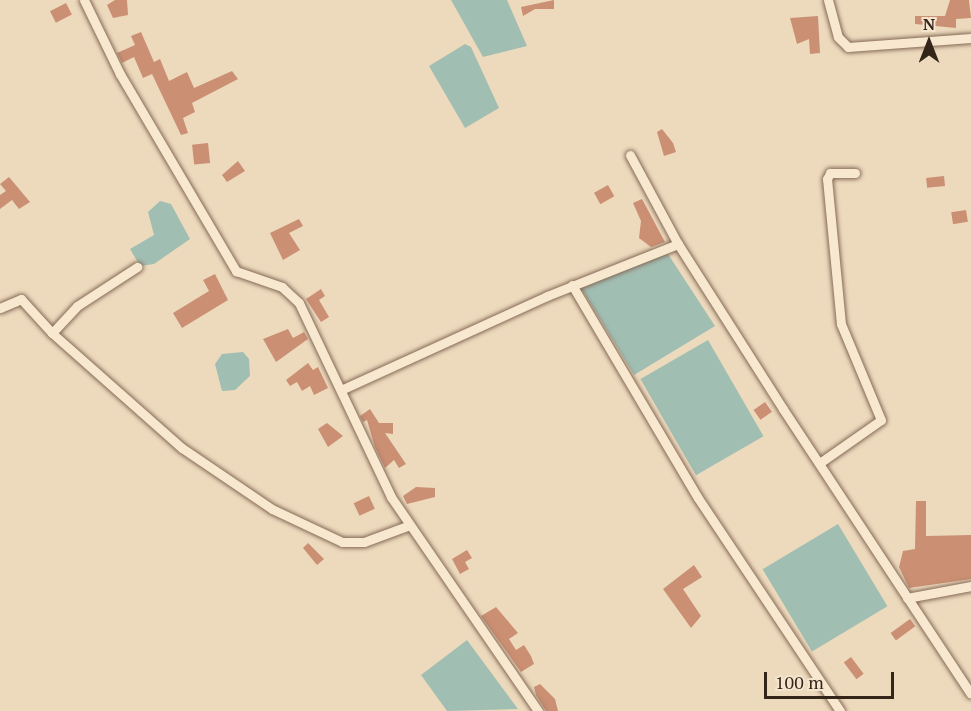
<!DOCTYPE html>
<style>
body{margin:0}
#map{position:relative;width:971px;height:711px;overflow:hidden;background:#eddabd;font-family:"PT Serif",serif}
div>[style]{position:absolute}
.water>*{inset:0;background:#a1beb3;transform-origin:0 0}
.building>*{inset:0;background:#cb8f73;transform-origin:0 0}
.roads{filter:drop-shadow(0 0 2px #856a57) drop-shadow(0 0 2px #856a57)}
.minor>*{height:9px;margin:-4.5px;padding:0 4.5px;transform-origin:4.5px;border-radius:4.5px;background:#f8e8d0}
span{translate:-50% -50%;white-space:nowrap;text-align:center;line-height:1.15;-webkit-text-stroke:5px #f5e5cd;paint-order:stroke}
.north{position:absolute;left:899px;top:12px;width:60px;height:60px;-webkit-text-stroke:4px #f5e5cd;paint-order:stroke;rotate:0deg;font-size:16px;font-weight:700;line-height:24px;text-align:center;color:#34251b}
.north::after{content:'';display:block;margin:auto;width:21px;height:27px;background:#34251b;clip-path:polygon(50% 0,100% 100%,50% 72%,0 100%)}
.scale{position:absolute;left:764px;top:672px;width:130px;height:27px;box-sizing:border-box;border:3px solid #34251b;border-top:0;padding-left:8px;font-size:18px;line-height:21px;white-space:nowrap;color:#34251b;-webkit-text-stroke:4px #f5e5cd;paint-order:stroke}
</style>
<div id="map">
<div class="water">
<i style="clip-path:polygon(451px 0,507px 0,527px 46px,483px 57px)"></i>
<i style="clip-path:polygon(465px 44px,471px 47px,499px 108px,465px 128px,429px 66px)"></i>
<i style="clip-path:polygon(160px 201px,171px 204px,190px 239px,154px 264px,140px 266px,130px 249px,154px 235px,148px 212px)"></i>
<i style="clip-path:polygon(666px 251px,715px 326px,634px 375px,581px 288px)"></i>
<i style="left:708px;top:340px;width:111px;height:78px;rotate:60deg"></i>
<i style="clip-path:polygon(243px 352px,249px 359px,250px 376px,235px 390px,222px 391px,215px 364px,222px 354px)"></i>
<i style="left:838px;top:524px;width:96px;height:88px;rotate:59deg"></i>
<i style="clip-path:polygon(467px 640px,518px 709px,447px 711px,421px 675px)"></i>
</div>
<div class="building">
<i style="clip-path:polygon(115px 0,127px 0,128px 15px,113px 18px,107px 5px)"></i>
<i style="clip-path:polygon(554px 0,554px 9px,535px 9px,523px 16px,521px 7px)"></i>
<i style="clip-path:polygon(950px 0,969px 0,971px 18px,956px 19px,956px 28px,915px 24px,915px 16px,945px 16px)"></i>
<i style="left:66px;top:3px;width:13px;height:18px;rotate:63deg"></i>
<i style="clip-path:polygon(818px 16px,820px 53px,810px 54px,809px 39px,797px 44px,790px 18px)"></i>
<i style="clip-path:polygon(141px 32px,154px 62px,160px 59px,169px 81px,187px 72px,194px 88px,232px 71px,238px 79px,192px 103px,195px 112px,183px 118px,188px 133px,181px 135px,152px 74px,143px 78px,134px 57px,122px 63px,117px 53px,135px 45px,131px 36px)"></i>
<i style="clip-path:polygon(662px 129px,673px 143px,676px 152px,664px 156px,657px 132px)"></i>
<i style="left:208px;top:143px;width:20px;height:16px;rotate:84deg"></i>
<i style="clip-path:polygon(238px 161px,245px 171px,227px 182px,222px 175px)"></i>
<i style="left:944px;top:176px;width:10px;height:18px;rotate:84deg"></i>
<i style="clip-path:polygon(9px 177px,30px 202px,19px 209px,12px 200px,0 209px,0 195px,6px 191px,0 184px)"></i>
<i style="left:608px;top:185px;width:13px;height:16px;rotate:61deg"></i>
<i style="clip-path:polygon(642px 199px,665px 242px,651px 247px,639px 238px,641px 221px,633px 203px)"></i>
<i style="left:966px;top:210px;width:12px;height:15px;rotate:81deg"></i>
<i style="clip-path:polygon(299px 219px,303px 226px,289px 233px,300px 250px,283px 260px,270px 233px)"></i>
<i style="clip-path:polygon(215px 274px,228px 300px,182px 328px,173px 313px,209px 291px,203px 280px)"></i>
<i style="clip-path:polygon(321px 289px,325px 296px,319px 300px,329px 317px,321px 322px,306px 299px)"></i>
<i style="clip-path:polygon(288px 329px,293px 338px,304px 332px,308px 339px,276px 362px,263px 339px)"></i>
<i style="clip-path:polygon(308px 363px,313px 370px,318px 367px,328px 388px,314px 395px,310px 386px,302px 391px,297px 382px,290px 386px,286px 380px)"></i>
<i style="left:765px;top:402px;width:12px;height:14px;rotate:55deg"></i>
<i style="clip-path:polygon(370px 409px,379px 423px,393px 423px,393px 434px,385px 433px,406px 464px,399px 468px,394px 460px,385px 468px,375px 447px,367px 420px,363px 422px,360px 416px)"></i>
<i style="clip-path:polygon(327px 423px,343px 436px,328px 447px,318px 429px)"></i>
<i style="clip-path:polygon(416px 487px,435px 488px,435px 497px,407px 504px,403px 496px)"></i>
<i style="left:369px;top:496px;width:14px;height:17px;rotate:65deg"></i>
<i style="clip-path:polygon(916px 501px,926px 501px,926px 536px,971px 535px,971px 579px,909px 588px,899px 567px,903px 551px,915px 549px)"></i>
<i style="clip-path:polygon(308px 543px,324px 559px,317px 565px,303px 548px)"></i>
<i style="clip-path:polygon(467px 550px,472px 558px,465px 562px,469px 569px,460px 574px,452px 559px)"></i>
<i style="clip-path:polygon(694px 565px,702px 577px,683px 589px,701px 616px,691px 628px,663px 589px)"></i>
<i style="clip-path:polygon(496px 607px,518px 633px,509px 639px,516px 650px,524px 645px,531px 656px,534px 664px,521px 672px,481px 616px)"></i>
<i style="left:910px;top:619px;width:9px;height:24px;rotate:54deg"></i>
<i style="left:851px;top:657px;width:21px;height:9px;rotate:53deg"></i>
<i style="clip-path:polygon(540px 684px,555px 699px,558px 711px,546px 711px,536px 695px,534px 687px)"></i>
</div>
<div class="roads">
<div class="minor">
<i style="left:84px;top:0;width:82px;rotate:64.1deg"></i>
<i style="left:120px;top:74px;width:229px;rotate:59.5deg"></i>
<i style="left:236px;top:271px;width:49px;rotate:19.2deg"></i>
<i style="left:282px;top:287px;width:23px;rotate:43deg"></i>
<i style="left:299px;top:303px;width:215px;rotate:64.6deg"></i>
<i style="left:391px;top:497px;width:260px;rotate:55.5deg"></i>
<i style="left:828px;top:0;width:38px;rotate:75deg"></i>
<i style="left:838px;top:37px;width:14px;rotate:45deg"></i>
<i style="left:848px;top:47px;width:123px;rotate:-4.2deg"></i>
<i style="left:630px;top:155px;width:101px;rotate:61.7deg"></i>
<i style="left:678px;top:244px;width:196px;rotate:57.5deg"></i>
<i style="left:783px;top:409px;width:341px;rotate:56.6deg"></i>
<i style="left:572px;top:285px;width:247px;rotate:59.4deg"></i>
<i style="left:698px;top:498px;width:256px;rotate:56.3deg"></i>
<i style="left:0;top:308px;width:23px;rotate:-23deg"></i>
<i style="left:21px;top:299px;width:46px;rotate:47.6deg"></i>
<i style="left:52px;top:333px;width:37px;rotate:-47deg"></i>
<i style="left:77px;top:306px;width:72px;rotate:-33deg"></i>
<i style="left:52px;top:333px;width:174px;rotate:41.5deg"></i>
<i style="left:182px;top:448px;width:109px;rotate:34.1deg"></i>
<i style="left:272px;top:509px;width:77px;rotate:25.2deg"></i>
<i style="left:342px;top:542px;width:22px"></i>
<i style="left:364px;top:542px;width:49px;rotate:-20.3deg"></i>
<i style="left:343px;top:389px;width:224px;rotate:-24.5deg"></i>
<i style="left:547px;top:296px;width:141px;rotate:-21.7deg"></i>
<i style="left:821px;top:462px;width:73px;rotate:-35deg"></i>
<i style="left:881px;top:420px;width:104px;rotate:-112.6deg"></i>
<i style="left:841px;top:324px;width:146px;rotate:-95.5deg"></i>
<i style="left:827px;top:179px;width:7px;rotate:-63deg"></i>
<i style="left:830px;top:173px;width:25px"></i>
<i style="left:907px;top:598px;width:65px;rotate:-10.6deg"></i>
</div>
</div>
<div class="north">N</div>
<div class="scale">100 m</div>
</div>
